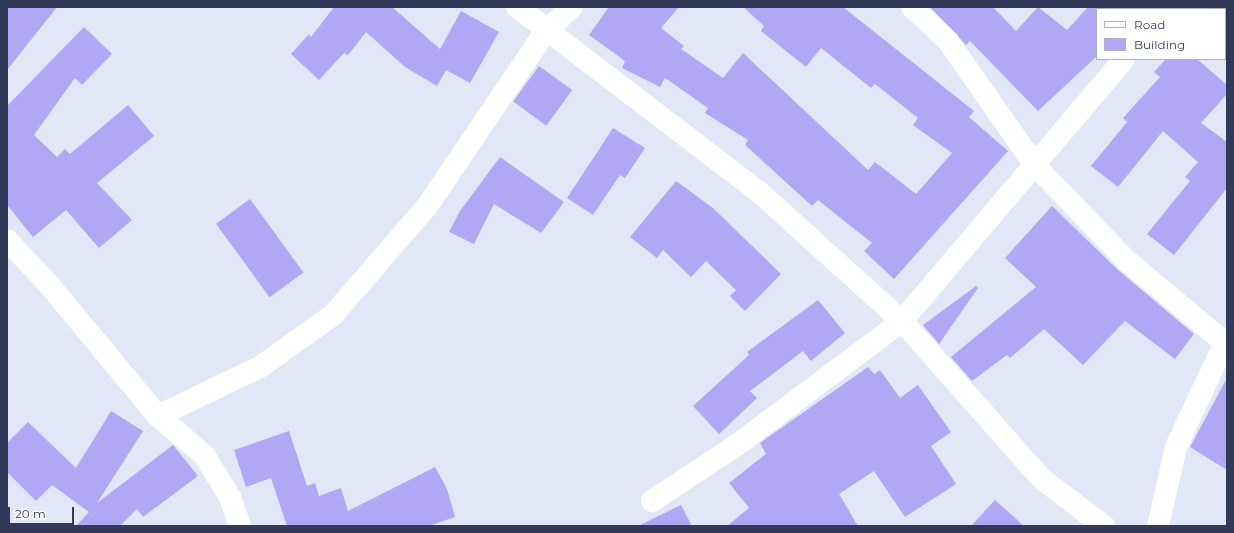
<!DOCTYPE html>
<style>
body{margin:0}
#map{position:relative;width:1234px;height:533px;overflow:hidden;background:#e1e7f6;font-family:Montserrat,sans-serif}
div>[style]{position:absolute}
.building>*{inset:0;background:#b2a7f4;transform-origin:0 0}
.minor>*{height:22px;margin:-11px;padding:0 11px;transform-origin:11px;border-radius:11px;background:#fff}
span{translate:-50% -50%;white-space:nowrap;text-align:center;line-height:1.15;-webkit-text-stroke:3px #fff;paint-order:stroke}
.frame{position:absolute;inset:0;border:8px solid #313a59;pointer-events:none}
.legend{position:absolute;left:1096px;top:8px;width:130px;height:52px;box-sizing:border-box;background:#fff;border:1px solid #adb0bd;margin:0;padding:5px 7px;list-style:none;font-size:12px;color:#313a59}
.legend li{display:flex;align-items:center;gap:8px;height:20px}
.legend b{width:20px;border:1px solid #adb0bd}
.scale{position:absolute;left:8px;top:507px;width:66px;height:18px;box-sizing:border-box;border:2px solid #313a59;border-top:0;padding-left:5px;font-size:12px;line-height:14px;white-space:nowrap;color:#313a59;-webkit-text-stroke:3px #fff;paint-order:stroke}
</style>
<div id="map">
<div class="building">
<i style="clip-path:polygon(7px 7px,57px 7px,7px 70px)"></i>
<i style="clip-path:polygon(334px 7px,392px 7px,440px 49px,461px 11px,499px 32px,470px 83px,446px 70px,437px 86px,405px 67px,366px 32px,348px 55px,344px 53px,319px 80px,291px 54px,309px 34px,311px 37px)"></i>
<i style="clip-path:polygon(609px 7px,679px 7px,661px 28px,684px 46px,681px 49px,723px 78px,743px 53px,868px 170px,875px 162px,916px 194px,952px 153px,913px 125px,918px 118px,875px 84px,871px 88px,821px 48px,806px 67px,761px 31px,764px 26px,743px 7px,843px 7px,974px 111px,969px 117px,1008px 151px,894px 279px,864px 251px,872px 243px,818px 200px,812px 206px,745px 145px,748px 140px,705px 113px,708px 108px,665px 78px,660px 87px,622px 68px,625px 61px,589px 35px)"></i>
<i style="clip-path:polygon(930px 7px,993px 7px,1016px 31px,1038px 7px,1067px 30px,1088px 7px,1097px 7px,1097px 56px,1038px 111px,970px 41px,966px 45px)"></i>
<i style="clip-path:polygon(84px 27px,112px 54px,82px 85px,75px 78px,34px 135px,57px 157px,65px 149px,70px 154px,128px 105px,154px 136px,97px 183px,132px 220px,99px 248px,66px 210px,33px 237px,7px 205px,7px 106px)"></i>
<i style="clip-path:polygon(1166px 59px,1197px 59px,1227px 85px,1227px 94px,1201px 123px,1227px 142px,1227px 188px,1174px 255px,1147px 234px,1190px 181px,1185px 177px,1198px 162px,1163px 131px,1118px 187px,1091px 166px,1127px 122px,1123px 118px,1160px 77px,1154px 72px)"></i>
<i style="left:539px;top:66px;width:41px;height:44px;rotate:36deg"></i>
<i style="clip-path:polygon(613px 128px,645px 148px,625px 178px,620px 175px,593px 215px,567px 198px)"></i>
<i style="clip-path:polygon(500px 157px,564px 202px,541px 233px,494px 204px,474px 244px,449px 232px,460px 211px)"></i>
<i style="clip-path:polygon(676px 181px,713px 208px,781px 274px,745px 311px,730px 296px,736px 290px,706px 261px,691px 277px,663px 250px,657px 258px,630px 237px)"></i>
<i style="left:250px;top:199px;width:91px;height:42px;rotate:54deg"></i>
<i style="clip-path:polygon(1052px 206px,1118px 270px,1194px 334px,1175px 359px,1125px 321px,1083px 365px,1044px 329px,1010px 358px,1007px 355px,972px 381px,951px 357px,1036px 287px,1005px 258px)"></i>
<i style="clip-path:polygon(976px 286px,978px 288px,939px 344px,923px 325px)"></i>
<i style="clip-path:polygon(818px 300px,845px 333px,811px 361px,803px 351px,750px 391px,757px 398px,719px 434px,693px 406px,749px 355px,747px 352px)"></i>
<i style="clip-path:polygon(868px 367px,874px 374px,880px 370px,900px 398px,918px 385px,951px 432px,931px 446px,956px 484px,905px 517px,874px 471px,839px 494px,858px 526px,727px 526px,749px 508px,729px 483px,766px 454px,760px 443px)"></i>
<i style="clip-path:polygon(1227px 378px,1227px 470px,1190px 447px)"></i>
<i style="clip-path:polygon(111px 411px,143px 431px,97px 503px,173px 445px,198px 476px,143px 517px,137px 509px,120px 526px,76px 526px,89px 512px,52px 485px,36px 501px,7px 472px,7px 443px,28px 422px,76px 468px)"></i>
<i style="clip-path:polygon(289px 431px,307px 486px,315px 483px,319px 496px,341px 488px,348px 511px,435px 467px,447px 489px,455px 517px,429px 526px,287px 526px,271px 478px,246px 487px,234px 450px)"></i>
<i style="clip-path:polygon(995px 500px,1024px 526px,971px 526px)"></i>
<i style="clip-path:polygon(681px 505px,692px 526px,638px 526px)"></i>
</div>
<div class="minor">
<i style="left:517px;top:7px;width:303px;rotate:37.4deg"></i>
<i style="left:758px;top:191px;width:194px;rotate:42.1deg"></i>
<i style="left:902px;top:321px;width:211px;rotate:48.5deg"></i>
<i style="left:1042px;top:479px;width:78px;rotate:37.2deg"></i>
<i style="left:912px;top:7px;width:50px;rotate:43.4deg"></i>
<i style="left:948px;top:41px;width:150px;rotate:55deg"></i>
<i style="left:1034px;top:164px;width:133px;rotate:46.2deg"></i>
<i style="left:1126px;top:260px;width:128px;rotate:39.9deg"></i>
<i style="left:1167px;top:9px;width:2px;rotate:-63deg"></i>
<i style="left:7px;top:240px;width:55px;rotate:46.5deg"></i>
<i style="left:45px;top:280px;width:177px;rotate:50.3deg"></i>
<i style="left:158px;top:416px;width:60px;rotate:40.3deg"></i>
<i style="left:204px;top:455px;width:49px;rotate:58.2deg"></i>
<i style="left:230px;top:497px;width:31px;rotate:71deg"></i>
<i style="left:158px;top:416px;width:113px;rotate:-25.7deg"></i>
<i style="left:260px;top:367px;width:90px;rotate:-35.5deg"></i>
<i style="left:333px;top:315px;width:145px;rotate:-49.2deg"></i>
<i style="left:428px;top:205px;width:210px;rotate:-55.9deg"></i>
<i style="left:546px;top:31px;width:35px;rotate:-43deg"></i>
<i style="left:652px;top:501px;width:102px;rotate:-33.4deg"></i>
<i style="left:737px;top:445px;width:206px;rotate:-36.9deg"></i>
<i style="left:902px;top:321px;width:343px;rotate:-49.7deg"></i>
<i style="left:1158px;top:526px;width:81px;rotate:-77.2deg"></i>
<i style="left:1176px;top:447px;width:120px;rotate:-64.9deg"></i>
</div>
<div class="frame"></div>
<ul class="legend">
<li><b style="height:5px;background:#fff"></b>Road</li>
<li><b style="height:11px;background:#b2a7f4"></b>Building</li>
</ul>
<div class="scale">20 m</div>
</div>
